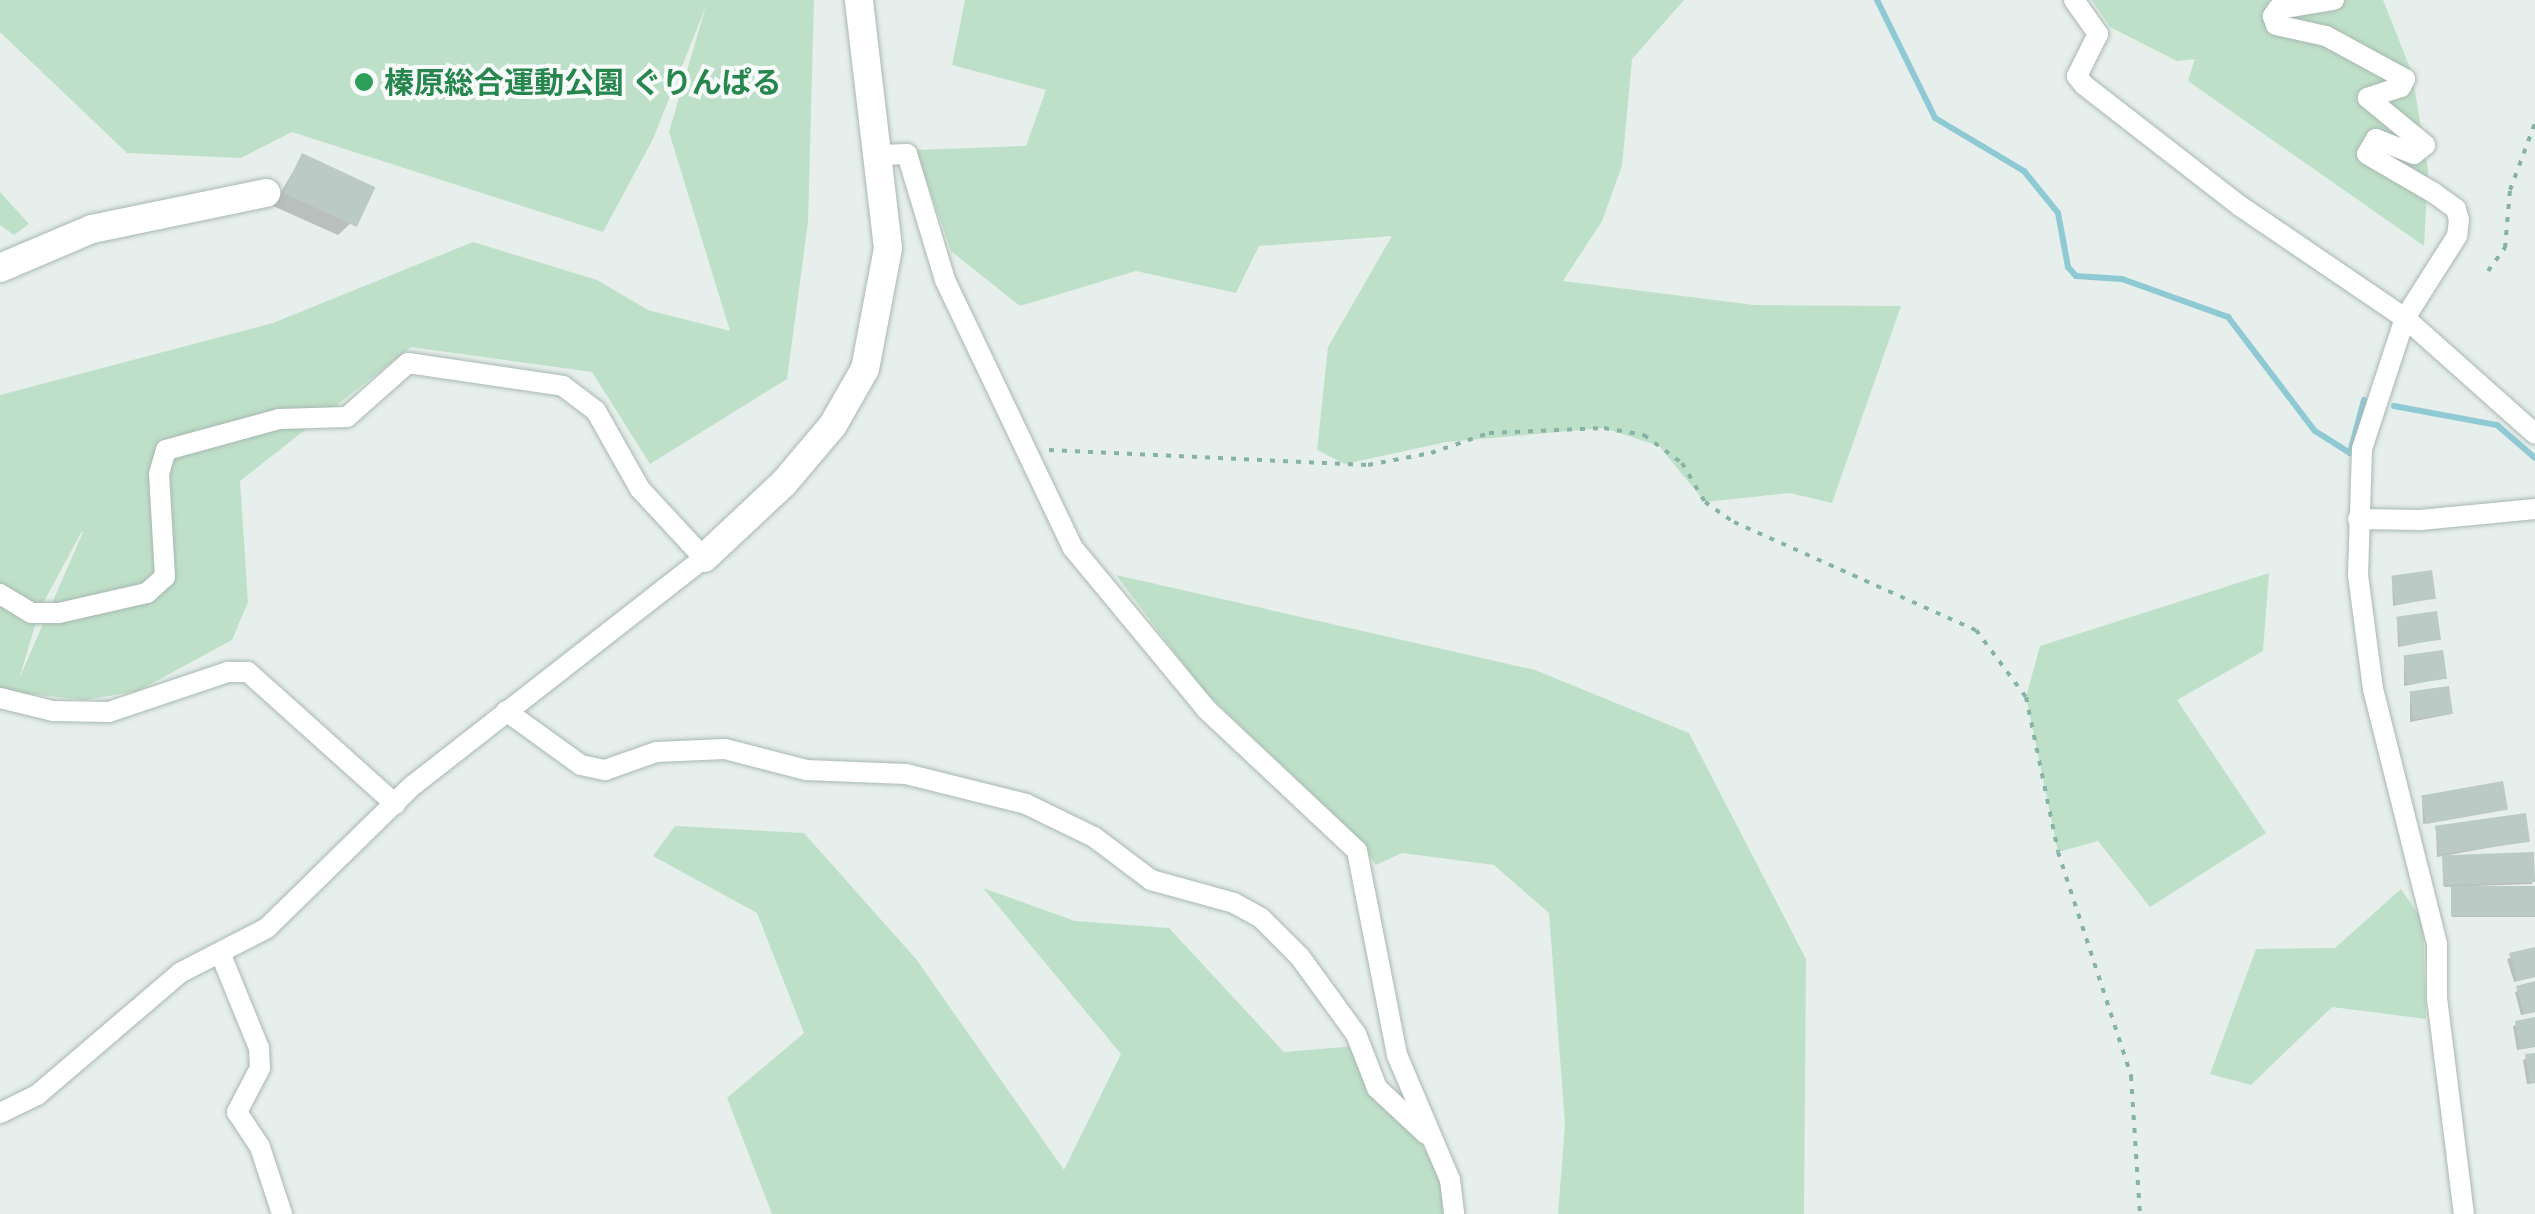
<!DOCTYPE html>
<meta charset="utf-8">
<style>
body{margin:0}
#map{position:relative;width:2535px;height:1214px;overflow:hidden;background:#e6efeb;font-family:"Noto Sans","Noto Sans JP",sans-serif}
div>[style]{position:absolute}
.green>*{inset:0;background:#bfe0c8}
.shadow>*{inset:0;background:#0003;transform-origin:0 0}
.stream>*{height:6px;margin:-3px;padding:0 3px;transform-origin:3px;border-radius:3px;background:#8ec9d4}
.building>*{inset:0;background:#bbcac4;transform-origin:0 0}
.path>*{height:4px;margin-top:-2px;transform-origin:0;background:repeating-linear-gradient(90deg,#86b3a5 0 5px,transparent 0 13px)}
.roads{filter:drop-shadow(0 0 2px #a8b8b2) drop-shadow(0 0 2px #a8b8b2)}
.street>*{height:20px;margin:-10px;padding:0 10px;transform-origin:10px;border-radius:10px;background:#fff}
.secondary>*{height:28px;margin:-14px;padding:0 14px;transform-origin:14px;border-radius:14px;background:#fff}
.dots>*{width:28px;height:28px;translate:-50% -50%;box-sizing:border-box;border:5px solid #f7fbf9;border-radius:50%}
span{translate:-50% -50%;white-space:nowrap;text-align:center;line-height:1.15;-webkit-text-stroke:8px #f7fbf9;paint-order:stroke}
.leisure-label{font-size:30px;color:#27864d;font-weight:700}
.left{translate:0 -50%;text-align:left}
</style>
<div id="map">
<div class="green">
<i style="clip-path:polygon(evenodd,0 0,814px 0,808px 222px,787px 379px,650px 464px,592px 372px,411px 347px,240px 481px,248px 602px,232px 640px,138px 691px,84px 700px,14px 692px,0 700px,0 395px,273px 323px,473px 242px,597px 280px,648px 310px,730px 331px,669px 132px,706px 6px,653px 139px,603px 232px,292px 132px,241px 158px,127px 153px,0 32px,0 0,82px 531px,83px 532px,19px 679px,40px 609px,82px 531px)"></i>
<i style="clip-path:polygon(965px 0,1684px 0,1632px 59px,1622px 166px,1602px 221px,1563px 281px,1754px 305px,1901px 306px,1832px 503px,1790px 493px,1705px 502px,1659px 446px,1604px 428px,1446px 442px,1345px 464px,1317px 450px,1328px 347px,1392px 236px,1259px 246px,1236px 293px,1136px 271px,1020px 306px,951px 251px,916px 150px,1026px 146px,1046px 90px,952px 65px)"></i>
<i style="clip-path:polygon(2092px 0,2383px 0,2412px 73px,2428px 170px,2424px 246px,2188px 81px,2195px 59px,2177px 61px,2110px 27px)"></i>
<i style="clip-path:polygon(0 192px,29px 224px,14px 235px,0 225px)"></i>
<i style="clip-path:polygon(2269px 573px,2263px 651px,2177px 700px,2266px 833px,2150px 907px,2098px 841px,2058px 852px,2026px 697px,2040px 646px)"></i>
<i style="clip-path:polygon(1116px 575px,1535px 670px,1689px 733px,1806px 959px,1804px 1214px,1558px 1214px,1565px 1124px,1549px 913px,1494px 865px,1402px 853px,1376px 865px,1355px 835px,1203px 690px)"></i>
<i style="clip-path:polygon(675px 826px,804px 833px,916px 959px,1064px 1170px,1121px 1054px,983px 888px,1075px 921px,1169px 928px,1284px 1052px,1355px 1046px,1420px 1141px,1460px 1214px,772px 1214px,727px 1098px,804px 1033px,757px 913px,653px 856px)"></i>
<i style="clip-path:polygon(2401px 889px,2423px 921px,2426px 1019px,2332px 1007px,2251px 1085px,2210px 1074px,2256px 949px,2335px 948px)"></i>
</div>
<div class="shadow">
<i style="clip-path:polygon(302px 156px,351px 223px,338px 235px,273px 206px)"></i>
<i style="clip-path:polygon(2392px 578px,2433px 598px,2393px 606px)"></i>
<i style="clip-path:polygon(2397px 619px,2438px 639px,2398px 647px)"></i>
<i style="clip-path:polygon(2404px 658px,2445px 678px,2404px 686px)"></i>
<i style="clip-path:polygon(2410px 694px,2451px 714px,2410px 722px)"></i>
<i style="clip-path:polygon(2422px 795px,2505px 809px,2423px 824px)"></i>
<i style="clip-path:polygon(2436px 828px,2527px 841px,2437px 857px)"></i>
<i style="left:2531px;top:855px;width:29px;height:88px;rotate:88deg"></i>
<i style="left:2535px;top:889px;width:28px;height:83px;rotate:90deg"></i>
<i style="clip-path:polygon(2535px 949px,2535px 977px,2514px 982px,2507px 959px)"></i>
<i style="clip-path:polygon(2535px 984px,2535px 1012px,2521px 1015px,2515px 992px)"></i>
<i style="clip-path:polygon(2535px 1020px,2535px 1047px,2517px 1050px,2513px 1026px)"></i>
<i style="clip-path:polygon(2535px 1055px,2535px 1083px,2527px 1084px,2523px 1060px)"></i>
</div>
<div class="stream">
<i style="left:1877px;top:0;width:131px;rotate:63.8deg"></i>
<i style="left:1935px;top:118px;width:104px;rotate:30.8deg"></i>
<i style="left:2024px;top:171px;width:54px;rotate:51deg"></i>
<i style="left:2058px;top:213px;width:55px;rotate:79.5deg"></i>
<i style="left:2068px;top:267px;width:12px;rotate:48deg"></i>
<i style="left:2076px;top:276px;width:46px;rotate:3.7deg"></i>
<i style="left:2122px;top:279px;width:113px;rotate:19.7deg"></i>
<i style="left:2228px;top:317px;width:143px;rotate:52.7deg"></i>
<i style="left:2315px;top:431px;width:41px;rotate:32.2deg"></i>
<i style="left:2350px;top:453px;width:55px;rotate:-75.2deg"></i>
<i style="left:2394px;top:406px;width:105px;rotate:10.5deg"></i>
<i style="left:2497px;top:425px;width:50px;rotate:41deg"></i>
</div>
<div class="building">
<i style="left:302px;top:153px;width:81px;height:44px;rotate:25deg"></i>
<i style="left:2432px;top:570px;width:29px;height:41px;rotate:82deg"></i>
<i style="left:2437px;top:611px;width:29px;height:41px;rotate:82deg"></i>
<i style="left:2443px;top:650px;width:29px;height:40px;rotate:82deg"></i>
<i style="left:2449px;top:686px;width:28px;height:40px;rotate:82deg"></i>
<i style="left:2503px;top:781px;width:29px;height:83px;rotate:80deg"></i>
<i style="left:2526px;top:813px;width:29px;height:92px;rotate:82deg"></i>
<i style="left:2534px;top:852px;width:30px;height:92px;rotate:88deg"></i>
<i style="left:2535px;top:886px;width:30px;height:84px;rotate:90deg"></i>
<i style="clip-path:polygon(2535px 947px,2535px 976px,2517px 981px,2509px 953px)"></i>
<i style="clip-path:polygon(2535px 981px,2535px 1011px,2524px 1014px,2516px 986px)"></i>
<i style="clip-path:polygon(2535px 1017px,2535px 1046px,2520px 1049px,2515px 1021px)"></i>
<i style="clip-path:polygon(2535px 1053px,2535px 1082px,2530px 1083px,2525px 1054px)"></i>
</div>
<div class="path">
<i style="left:2488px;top:271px;width:29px;rotate:-54deg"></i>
<i style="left:2505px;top:248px;width:58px;rotate:-85.1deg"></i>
<i style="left:2510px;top:190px;width:72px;rotate:-69.5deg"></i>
<i style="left:1049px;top:450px;width:319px;rotate:2.7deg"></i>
<i style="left:1368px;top:465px;width:64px;rotate:-10.8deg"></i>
<i style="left:1431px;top:453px;width:61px;rotate:-19deg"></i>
<i style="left:1489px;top:433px;width:115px;rotate:-2.5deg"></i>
<i style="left:1604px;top:428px;width:41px;rotate:9.9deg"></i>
<i style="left:1644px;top:435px;width:47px;rotate:36.4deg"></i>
<i style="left:1682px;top:463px;width:45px;rotate:59.5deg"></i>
<i style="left:1705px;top:502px;width:35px;rotate:35deg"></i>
<i style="left:1734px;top:522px;width:265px;rotate:24.1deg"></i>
<i style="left:1976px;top:630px;width:84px;rotate:53.3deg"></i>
<i style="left:2026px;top:697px;width:158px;rotate:78.3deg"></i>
<i style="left:2058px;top:852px;width:236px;rotate:71.9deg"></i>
<i style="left:2131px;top:1076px;width:138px;rotate:86.3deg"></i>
</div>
<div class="roads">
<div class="street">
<i style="left:2074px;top:0;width:42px;rotate:54.8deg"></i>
<i style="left:2098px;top:34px;width:47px;rotate:116.6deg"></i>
<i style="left:2077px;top:76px;width:11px;rotate:52deg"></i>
<i style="left:2084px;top:85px;width:197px;rotate:37.8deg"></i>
<i style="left:2240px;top:206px;width:199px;rotate:34.2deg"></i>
<i style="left:2405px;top:318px;width:174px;rotate:41.7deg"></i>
<i style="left:2334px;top:0;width:57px;rotate:170.9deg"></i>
<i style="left:2278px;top:9px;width:9px;rotate:126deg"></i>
<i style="left:2273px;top:16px;width:9px;rotate:72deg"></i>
<i style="left:2276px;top:25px;width:51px;rotate:12.4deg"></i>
<i style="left:2326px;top:36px;width:90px;rotate:28.6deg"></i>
<i style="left:2405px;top:79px;width:9px;rotate:117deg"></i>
<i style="left:2401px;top:87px;width:35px;rotate:162deg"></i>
<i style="left:2368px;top:98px;width:74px;rotate:39.5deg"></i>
<i style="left:2425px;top:145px;width:14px;rotate:141deg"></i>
<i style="left:2414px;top:154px;width:41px;rotate:-158.5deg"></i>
<i style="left:2376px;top:139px;width:17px;rotate:121deg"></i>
<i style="left:2367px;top:154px;width:78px;rotate:30.2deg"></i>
<i style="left:2434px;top:193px;width:27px;rotate:36deg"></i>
<i style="left:2456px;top:209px;width:11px;rotate:75deg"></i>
<i style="left:2459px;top:220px;width:16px;rotate:97deg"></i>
<i style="left:2457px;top:236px;width:97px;rotate:122.4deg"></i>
<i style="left:2405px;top:318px;width:138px;rotate:108.2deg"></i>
<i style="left:2362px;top:449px;width:126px;rotate:91.8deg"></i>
<i style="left:2358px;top:575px;width:115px;rotate:82.5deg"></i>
<i style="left:2373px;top:689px;width:263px;rotate:75.9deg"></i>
<i style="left:2437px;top:944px;width:54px;rotate:90deg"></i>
<i style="left:2437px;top:998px;width:218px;rotate:82.9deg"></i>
<i style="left:881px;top:155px;width:26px;rotate:-2deg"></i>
<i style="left:907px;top:154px;width:132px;rotate:73.2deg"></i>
<i style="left:945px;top:280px;width:297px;rotate:64.5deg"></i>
<i style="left:1073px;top:548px;width:209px;rotate:50.4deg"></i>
<i style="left:1206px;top:709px;width:207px;rotate:43.2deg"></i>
<i style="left:1357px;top:851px;width:208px;rotate:78.9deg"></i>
<i style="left:1397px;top:1055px;width:136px;rotate:67deg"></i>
<i style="left:1450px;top:1180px;width:34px;rotate:83deg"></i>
<i style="left:2358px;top:519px;width:62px;rotate:0.9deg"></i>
<i style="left:2420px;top:520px;width:116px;rotate:-5.5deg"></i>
<i style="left:0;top:594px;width:37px;rotate:31deg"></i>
<i style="left:32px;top:613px;width:27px"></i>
<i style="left:59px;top:613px;width:90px;rotate:-12.8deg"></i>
<i style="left:147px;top:593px;width:24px;rotate:-42deg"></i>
<i style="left:165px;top:577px;width:103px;rotate:-93.3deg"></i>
<i style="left:159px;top:474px;width:25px;rotate:-74deg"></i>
<i style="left:166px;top:450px;width:117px;rotate:-15.3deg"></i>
<i style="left:279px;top:419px;width:68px;rotate:-1.7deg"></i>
<i style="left:347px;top:417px;width:81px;rotate:-41.5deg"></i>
<i style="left:408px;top:363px;width:157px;rotate:8.4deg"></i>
<i style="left:563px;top:386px;width:41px;rotate:37.1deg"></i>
<i style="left:596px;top:411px;width:90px;rotate:60.6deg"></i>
<i style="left:640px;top:489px;width:94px;rotate:47.2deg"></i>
<i style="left:704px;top:558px;width:369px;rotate:142deg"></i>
<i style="left:413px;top:785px;width:204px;rotate:135.6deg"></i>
<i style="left:267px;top:928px;width:98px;rotate:152.7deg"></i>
<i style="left:180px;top:973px;width:188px;rotate:139.5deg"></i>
<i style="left:37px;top:1095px;width:41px;rotate:154.1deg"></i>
<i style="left:0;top:698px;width:55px;rotate:13.8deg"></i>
<i style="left:53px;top:711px;width:56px;rotate:1deg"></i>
<i style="left:109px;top:712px;width:126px;rotate:-18.6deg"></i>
<i style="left:228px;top:672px;width:20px"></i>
<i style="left:248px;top:672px;width:198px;rotate:41.9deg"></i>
<i style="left:506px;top:711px;width:92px;rotate:35.8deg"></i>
<i style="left:581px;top:765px;width:25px;rotate:12deg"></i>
<i style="left:605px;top:770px;width:54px;rotate:-19.4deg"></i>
<i style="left:656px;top:752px;width:69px;rotate:-2.5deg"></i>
<i style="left:725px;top:749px;width:84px;rotate:14.5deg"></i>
<i style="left:806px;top:770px;width:100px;rotate:2.3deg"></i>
<i style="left:906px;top:774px;width:124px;rotate:14deg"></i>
<i style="left:1026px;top:804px;width:76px;rotate:25.9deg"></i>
<i style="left:1094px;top:837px;width:71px;rotate:37deg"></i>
<i style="left:1151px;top:880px;width:86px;rotate:15.5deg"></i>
<i style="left:1234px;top:903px;width:31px;rotate:29deg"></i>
<i style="left:1261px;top:918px;width:55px;rotate:45deg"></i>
<i style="left:1300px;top:957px;width:95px;rotate:54deg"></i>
<i style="left:1356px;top:1034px;width:58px;rotate:68.7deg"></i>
<i style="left:1377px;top:1088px;width:67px;rotate:43.2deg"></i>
<i style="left:221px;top:955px;width:100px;rotate:67.8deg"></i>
<i style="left:259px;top:1048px;width:20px;rotate:87deg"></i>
<i style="left:260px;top:1068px;width:50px;rotate:117.6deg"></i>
<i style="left:237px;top:1112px;width:42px;rotate:56.7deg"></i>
<i style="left:260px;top:1147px;width:71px;rotate:71.8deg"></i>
</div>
<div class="secondary">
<i style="left:0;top:268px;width:100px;rotate:-23deg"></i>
<i style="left:92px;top:229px;width:178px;rotate:-11.7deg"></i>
<i style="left:704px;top:558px;width:110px;rotate:-43.2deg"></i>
<i style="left:784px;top:483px;width:76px;rotate:-49.8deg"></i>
<i style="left:833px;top:425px;width:64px;rotate:-60.3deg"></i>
<i style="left:865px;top:369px;width:123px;rotate:-79.2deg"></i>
<i style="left:888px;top:248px;width:250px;rotate:-96.7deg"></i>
</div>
</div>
<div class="dots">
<i style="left:364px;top:82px;background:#2e9e5b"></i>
</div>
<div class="leisure-label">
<span class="left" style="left:384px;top:82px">榛原総合運動公園 ぐりんぱる</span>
</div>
</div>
